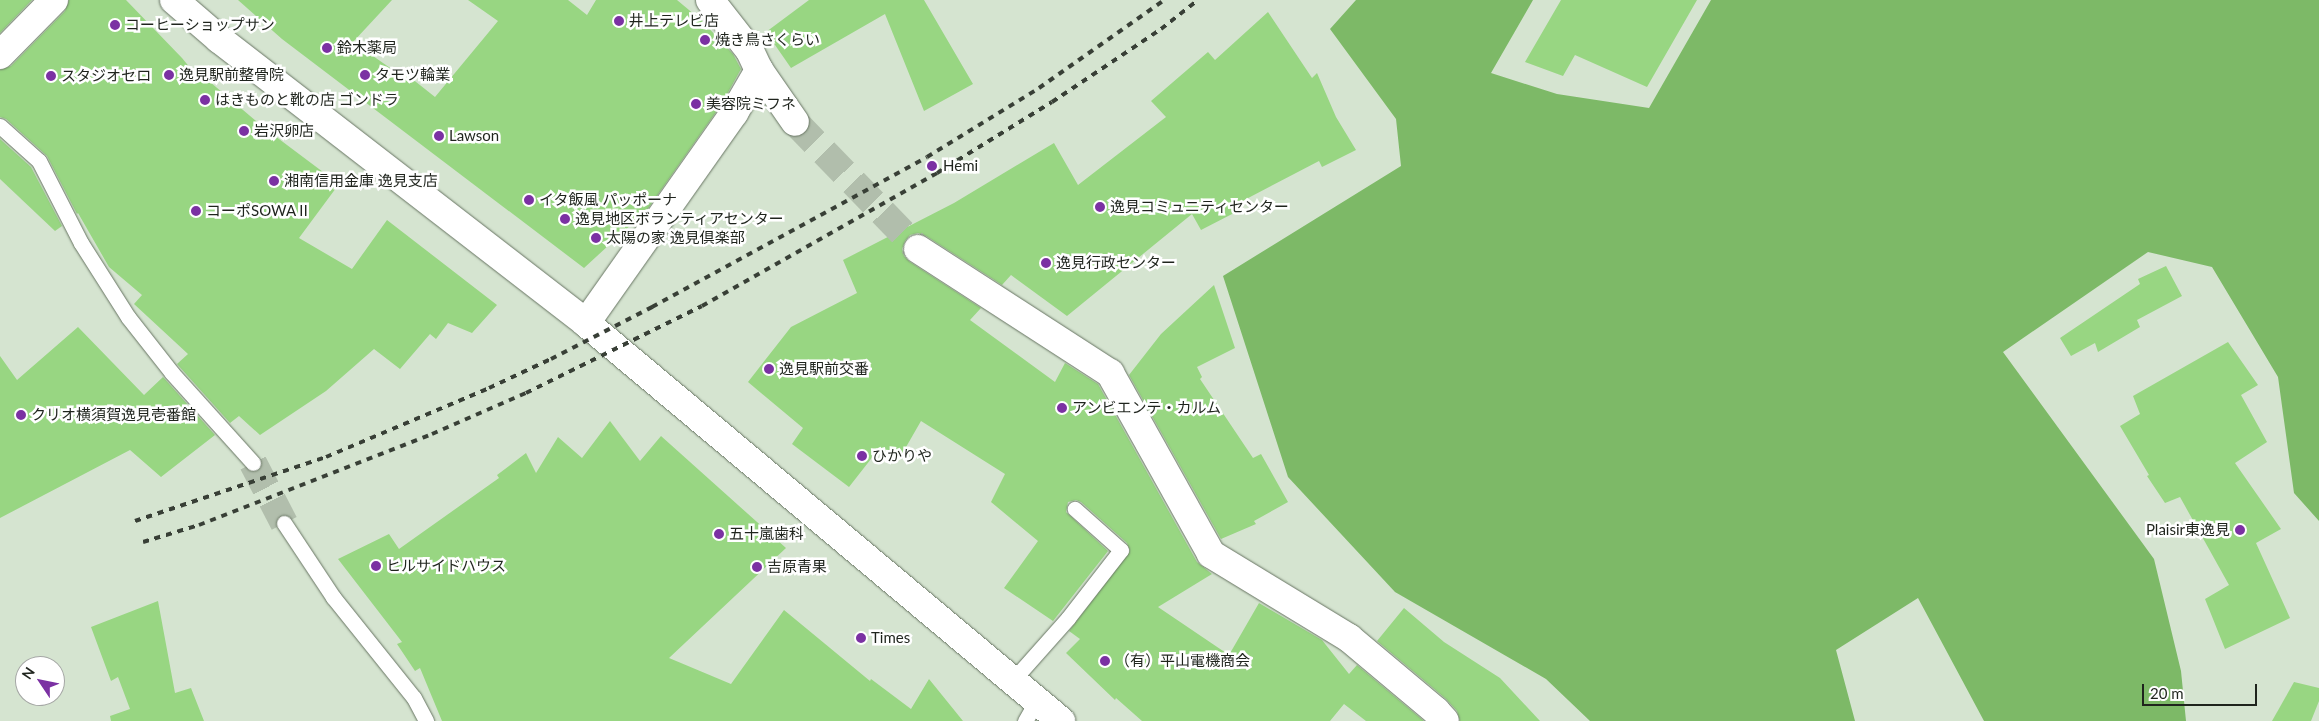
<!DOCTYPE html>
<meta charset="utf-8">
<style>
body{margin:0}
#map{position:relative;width:2319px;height:721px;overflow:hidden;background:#d5e4d0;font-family:Lato,"Noto Sans JP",sans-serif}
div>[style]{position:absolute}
.forest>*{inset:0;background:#7db967}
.building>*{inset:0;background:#98d682}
.street-tunnel>*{height:28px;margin-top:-14px;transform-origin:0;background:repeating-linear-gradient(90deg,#b1beac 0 28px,transparent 0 42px)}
.roads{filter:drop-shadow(0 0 1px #677462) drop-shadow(0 0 1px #677462)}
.lane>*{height:15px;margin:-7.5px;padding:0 7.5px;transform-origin:7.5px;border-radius:7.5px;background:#fff}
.street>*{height:28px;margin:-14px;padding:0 14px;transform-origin:14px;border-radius:14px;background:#fff}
.secondary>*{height:28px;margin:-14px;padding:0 14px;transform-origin:14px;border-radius:14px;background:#fff}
.rail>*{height:4px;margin-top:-2px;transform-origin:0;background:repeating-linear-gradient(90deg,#383f36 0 6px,transparent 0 12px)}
.dots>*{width:14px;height:14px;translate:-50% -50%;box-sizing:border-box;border:2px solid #fff;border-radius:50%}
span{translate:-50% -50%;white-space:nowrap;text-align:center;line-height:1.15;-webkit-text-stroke:5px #fff;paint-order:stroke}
.poi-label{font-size:15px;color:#1f241d}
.left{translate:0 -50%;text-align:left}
.right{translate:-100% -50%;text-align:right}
.north{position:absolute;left:15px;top:656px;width:50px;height:50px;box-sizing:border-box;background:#fff;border:1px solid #a5a7a5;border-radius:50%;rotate:304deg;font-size:14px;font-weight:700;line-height:20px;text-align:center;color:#1f241d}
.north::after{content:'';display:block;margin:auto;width:18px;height:22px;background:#7b31a3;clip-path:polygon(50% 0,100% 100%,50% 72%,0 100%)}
.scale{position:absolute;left:2142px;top:684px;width:115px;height:22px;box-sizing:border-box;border:2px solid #1f241d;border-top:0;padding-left:6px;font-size:15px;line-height:18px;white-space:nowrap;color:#1f241d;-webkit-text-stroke:4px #fff;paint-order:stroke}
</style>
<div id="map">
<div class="forest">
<i style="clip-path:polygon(1356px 0,1533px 0,1491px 73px,1557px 94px,1649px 108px,1711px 0,2319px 0,2319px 521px,2294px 493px,2278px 377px,2212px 267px,2148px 252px,2003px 352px,2154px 559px,2181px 671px,2186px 721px,1984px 721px,1918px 598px,1836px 650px,1855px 721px,1590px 721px,1546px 679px,1395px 592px,1288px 477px,1223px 276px,1401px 166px,1396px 119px,1330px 29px)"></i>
</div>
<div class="building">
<i style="clip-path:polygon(0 0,32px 0,0 33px)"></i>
<i style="clip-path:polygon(69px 0,126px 0,182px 58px,200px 80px,203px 76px,263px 127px,339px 184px,299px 238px,352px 269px,387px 220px,497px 305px,472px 333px,448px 323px,436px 339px,430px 334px,400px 369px,374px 349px,326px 391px,260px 435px,239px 416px,230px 423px,177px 364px,188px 354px,134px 304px,142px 295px,109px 267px,78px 213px,77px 214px,47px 156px,6px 119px,0 117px,0 70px,11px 66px,65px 11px)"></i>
<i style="clip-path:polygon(238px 0,392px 0,353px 42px,403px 77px,406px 74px,435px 97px,498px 21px,468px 0,568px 0,587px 15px,596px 0,677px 0,701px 20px,733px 54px,741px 69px,721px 105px,647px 210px,584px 268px,282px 39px)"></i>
<i style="clip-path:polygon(809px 0,924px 0,973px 84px,924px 111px,885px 14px,791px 68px,766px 32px)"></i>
<i style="clip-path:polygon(1561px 0,1697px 0,1647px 87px,1575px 55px,1563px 76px,1525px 62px)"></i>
<i style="clip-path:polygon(1268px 12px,1312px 78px,1317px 73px,1336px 117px,1356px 150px,1322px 167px,1319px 161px,1231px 207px,1234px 213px,1201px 230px,1192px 214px,1067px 316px,1011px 275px,1002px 285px,926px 236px,918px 233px,910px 235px,905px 241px,902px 249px,904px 256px,910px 262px,981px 308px,970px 320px,1055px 382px,1065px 363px,1098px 384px,1197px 562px,1212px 574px,1158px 607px,1229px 655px,1259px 603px,1322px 640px,1349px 674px,1357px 665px,1424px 721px,1366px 721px,1344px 704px,1330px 721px,1142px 721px,1116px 698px,1115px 700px,1066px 653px,1080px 639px,1069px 631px,1130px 551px,1127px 543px,1081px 502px,1076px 500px,1068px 502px,1066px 512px,1108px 551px,1053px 621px,1004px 588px,1038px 541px,991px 502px,1005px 474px,921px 421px,898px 461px,878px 450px,849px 487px,792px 444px,803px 428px,748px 382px,791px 327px,857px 293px,843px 260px,954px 203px,1054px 143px,1078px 185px,1166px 117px,1151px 101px,1208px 52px,1215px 60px)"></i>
<i style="clip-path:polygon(0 139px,31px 167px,62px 226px,55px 231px,0 179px)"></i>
<i style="clip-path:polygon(2166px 266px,2182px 296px,2137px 320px,2140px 327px,2098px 352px,2095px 343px,2071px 356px,2060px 338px,2140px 284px,2138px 279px)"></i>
<i style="clip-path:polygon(1214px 285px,1235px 348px,1197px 367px,1202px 377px,1200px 379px,1253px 458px,1261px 454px,1288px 502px,1254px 521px,1256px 524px,1221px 539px,1129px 375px,1161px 334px)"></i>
<i style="clip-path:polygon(78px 327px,144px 395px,163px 377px,215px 435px,161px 477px,130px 450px,0 518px,0 356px,17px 380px)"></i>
<i style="clip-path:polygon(2228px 342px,2258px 385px,2241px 395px,2267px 442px,2235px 463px,2281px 529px,2256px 543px,2290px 618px,2225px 649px,2205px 599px,2229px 585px,2180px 497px,2165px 503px,2147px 476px,2149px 475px,2120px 426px,2140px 414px,2133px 396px)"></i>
<i style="clip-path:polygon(610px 421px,640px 461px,661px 436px,786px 548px,669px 658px,731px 684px,784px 610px,870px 681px,871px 679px,911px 709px,929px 679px,963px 721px,442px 721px,420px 668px,415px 671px,397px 644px,402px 642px,338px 559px,389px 534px,399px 549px,499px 478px,497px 475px,526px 453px,536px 473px,558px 437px,582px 458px)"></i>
<i style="clip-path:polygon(158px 601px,175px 693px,191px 688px,204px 721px,111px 721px,110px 716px,130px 709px,118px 677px,111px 681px,91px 627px)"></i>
<i style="clip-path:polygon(1404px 608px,1444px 642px,1500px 678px,1540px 721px,1460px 721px,1457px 711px,1446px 699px,1377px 641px)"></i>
<i style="clip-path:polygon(2294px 682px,2319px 688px,2319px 701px,2311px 721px,2272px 721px)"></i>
</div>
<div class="street-tunnel">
<i style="left:795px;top:122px;width:177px;rotate:45.9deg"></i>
<i style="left:253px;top:463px;width:68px;rotate:62.7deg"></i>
</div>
<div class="roads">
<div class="lane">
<i style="left:0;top:126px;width:52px;rotate:41.9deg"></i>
<i style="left:39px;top:161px;width:92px;rotate:62.9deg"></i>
<i style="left:81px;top:243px;width:88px;rotate:57.6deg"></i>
<i style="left:128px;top:317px;width:71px;rotate:51.8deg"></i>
<i style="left:172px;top:373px;width:121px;rotate:48deg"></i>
<i style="left:284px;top:523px;width:89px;rotate:56.5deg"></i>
<i style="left:333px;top:597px;width:129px;rotate:51.3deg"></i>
<i style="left:414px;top:698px;width:26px;rotate:62deg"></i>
<i style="left:1013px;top:680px;width:83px;rotate:-48.4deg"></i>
<i style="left:1068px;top:618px;width:86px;rotate:-52.1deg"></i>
<i style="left:1121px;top:550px;width:62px;rotate:-138.3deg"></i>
<i style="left:1025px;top:721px;width:24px;rotate:-60deg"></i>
</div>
<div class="street">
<i style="left:710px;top:0;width:65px;rotate:51.9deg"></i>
<i style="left:750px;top:51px;width:21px;rotate:65deg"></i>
<i style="left:759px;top:70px;width:63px;rotate:55.3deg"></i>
<i style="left:0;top:55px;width:77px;rotate:-45.5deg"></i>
<i style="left:918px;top:249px;width:229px;rotate:32.9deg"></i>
<i style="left:1110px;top:373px;width:207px;rotate:60.8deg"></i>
<i style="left:1211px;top:554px;width:162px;rotate:31.3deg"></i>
<i style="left:1349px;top:638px;width:114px;rotate:40deg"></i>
<i style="left:1436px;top:711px;width:13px;rotate:48deg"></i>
<i style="left:586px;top:323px;width:257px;rotate:-54.8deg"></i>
<i style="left:734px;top:113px;width:50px;rotate:-59.8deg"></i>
</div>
<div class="secondary">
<i style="left:174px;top:0;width:60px;rotate:40.9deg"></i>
<i style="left:219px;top:39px;width:464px;rotate:37.7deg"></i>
<i style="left:586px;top:323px;width:620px;rotate:39.96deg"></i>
</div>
</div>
<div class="rail">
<i style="left:135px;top:521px;width:201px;rotate:-18.5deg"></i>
<i style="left:326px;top:457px;width:177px;rotate:-22.9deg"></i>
<i style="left:489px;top:388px;width:68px;rotate:-25.1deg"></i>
<i style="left:551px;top:359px;width:114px;rotate:-27.2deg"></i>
<i style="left:652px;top:307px;width:313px;rotate:-28.6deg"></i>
<i style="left:927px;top:157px;width:132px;rotate:-31.6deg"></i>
<i style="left:1039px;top:88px;width:153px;rotate:-35.1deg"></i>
<i style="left:143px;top:542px;width:59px;rotate:-16.9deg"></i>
<i style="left:199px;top:525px;width:250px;rotate:-21.3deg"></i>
<i style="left:432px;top:434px;width:103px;rotate:-23.6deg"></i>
<i style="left:526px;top:393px;width:196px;rotate:-26.3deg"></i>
<i style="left:702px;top:306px;width:270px;rotate:-29.5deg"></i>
<i style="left:937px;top:173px;width:135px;rotate:-31.7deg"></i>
<i style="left:1052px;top:102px;width:131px;rotate:-33.8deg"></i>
<i style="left:1161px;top:29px;width:47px;rotate:-38.1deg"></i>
</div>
<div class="dots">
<i style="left:619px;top:21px;background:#7b31a3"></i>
<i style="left:115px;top:25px;background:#7b31a3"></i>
<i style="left:705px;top:40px;background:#7b31a3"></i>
<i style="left:327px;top:48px;background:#7b31a3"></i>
<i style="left:169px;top:75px;background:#7b31a3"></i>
<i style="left:365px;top:75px;background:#7b31a3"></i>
<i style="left:51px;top:76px;background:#7b31a3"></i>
<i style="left:205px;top:100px;background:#7b31a3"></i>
<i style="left:696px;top:104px;background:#7b31a3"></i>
<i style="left:244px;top:131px;background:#7b31a3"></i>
<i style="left:439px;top:136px;background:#7b31a3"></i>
<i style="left:932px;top:166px;background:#7b31a3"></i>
<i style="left:274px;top:181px;background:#7b31a3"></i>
<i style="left:529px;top:200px;background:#7b31a3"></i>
<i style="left:1100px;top:207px;background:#7b31a3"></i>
<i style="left:196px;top:211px;background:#7b31a3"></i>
<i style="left:565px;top:219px;background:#7b31a3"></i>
<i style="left:596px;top:238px;background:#7b31a3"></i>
<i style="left:1046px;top:263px;background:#7b31a3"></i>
<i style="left:769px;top:369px;background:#7b31a3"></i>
<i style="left:1062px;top:408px;background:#7b31a3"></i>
<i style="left:21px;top:415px;background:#7b31a3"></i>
<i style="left:862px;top:456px;background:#7b31a3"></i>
<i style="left:2240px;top:530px;background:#7b31a3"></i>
<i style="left:719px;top:534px;background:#7b31a3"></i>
<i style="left:376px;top:566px;background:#7b31a3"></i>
<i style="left:757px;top:567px;background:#7b31a3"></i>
<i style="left:861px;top:638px;background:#7b31a3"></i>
<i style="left:1105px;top:661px;background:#7b31a3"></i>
</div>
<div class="poi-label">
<span class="left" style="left:629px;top:21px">井上テレビ店</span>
<span class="left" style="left:125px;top:25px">コーヒーショップサン</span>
<span class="left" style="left:715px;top:40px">焼き鳥さくらい</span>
<span class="left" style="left:337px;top:48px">鈴木薬局</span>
<span class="left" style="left:179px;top:75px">逸見駅前整骨院</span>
<span class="left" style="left:375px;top:75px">タモツ輪業</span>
<span class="left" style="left:61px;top:76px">スタジオセロ</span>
<span class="left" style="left:215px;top:100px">はきものと靴の店 ゴンドラ</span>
<span class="left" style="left:706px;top:104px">美容院ミフネ</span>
<span class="left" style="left:254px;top:131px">岩沢卵店</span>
<span class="left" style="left:449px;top:136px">Lawson</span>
<span class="left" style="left:943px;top:166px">Hemi</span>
<span class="left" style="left:284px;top:181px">湘南信用金庫 逸見支店</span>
<span class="left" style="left:539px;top:200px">イタ飯風 パッポーナ</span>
<span class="left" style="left:1110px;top:207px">逸見コミュニティセンター</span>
<span class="left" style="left:206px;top:211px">コーポSOWAⅡ</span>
<span class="left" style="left:575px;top:219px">逸見地区ボランティアセンター</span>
<span class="left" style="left:606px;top:238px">太陽の家 逸見倶楽部</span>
<span class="left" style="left:1056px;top:263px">逸見行政センター</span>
<span class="left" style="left:779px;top:369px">逸見駅前交番</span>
<span class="left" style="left:1072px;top:408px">アンビエンテ・カルム</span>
<span class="left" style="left:31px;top:415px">クリオ横須賀逸見壱番館</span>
<span class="left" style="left:872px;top:456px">ひかりや</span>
<span class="right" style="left:2230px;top:530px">Plaisir東逸見</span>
<span class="left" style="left:729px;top:534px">五十嵐歯科</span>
<span class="left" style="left:386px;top:566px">ヒルサイドハウス</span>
<span class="left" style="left:767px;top:567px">吉原青果</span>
<span class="left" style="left:871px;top:638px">Times</span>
<span class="left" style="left:1115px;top:661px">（有）平山電機商会</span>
</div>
<div class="north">N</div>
<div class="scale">20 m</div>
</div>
